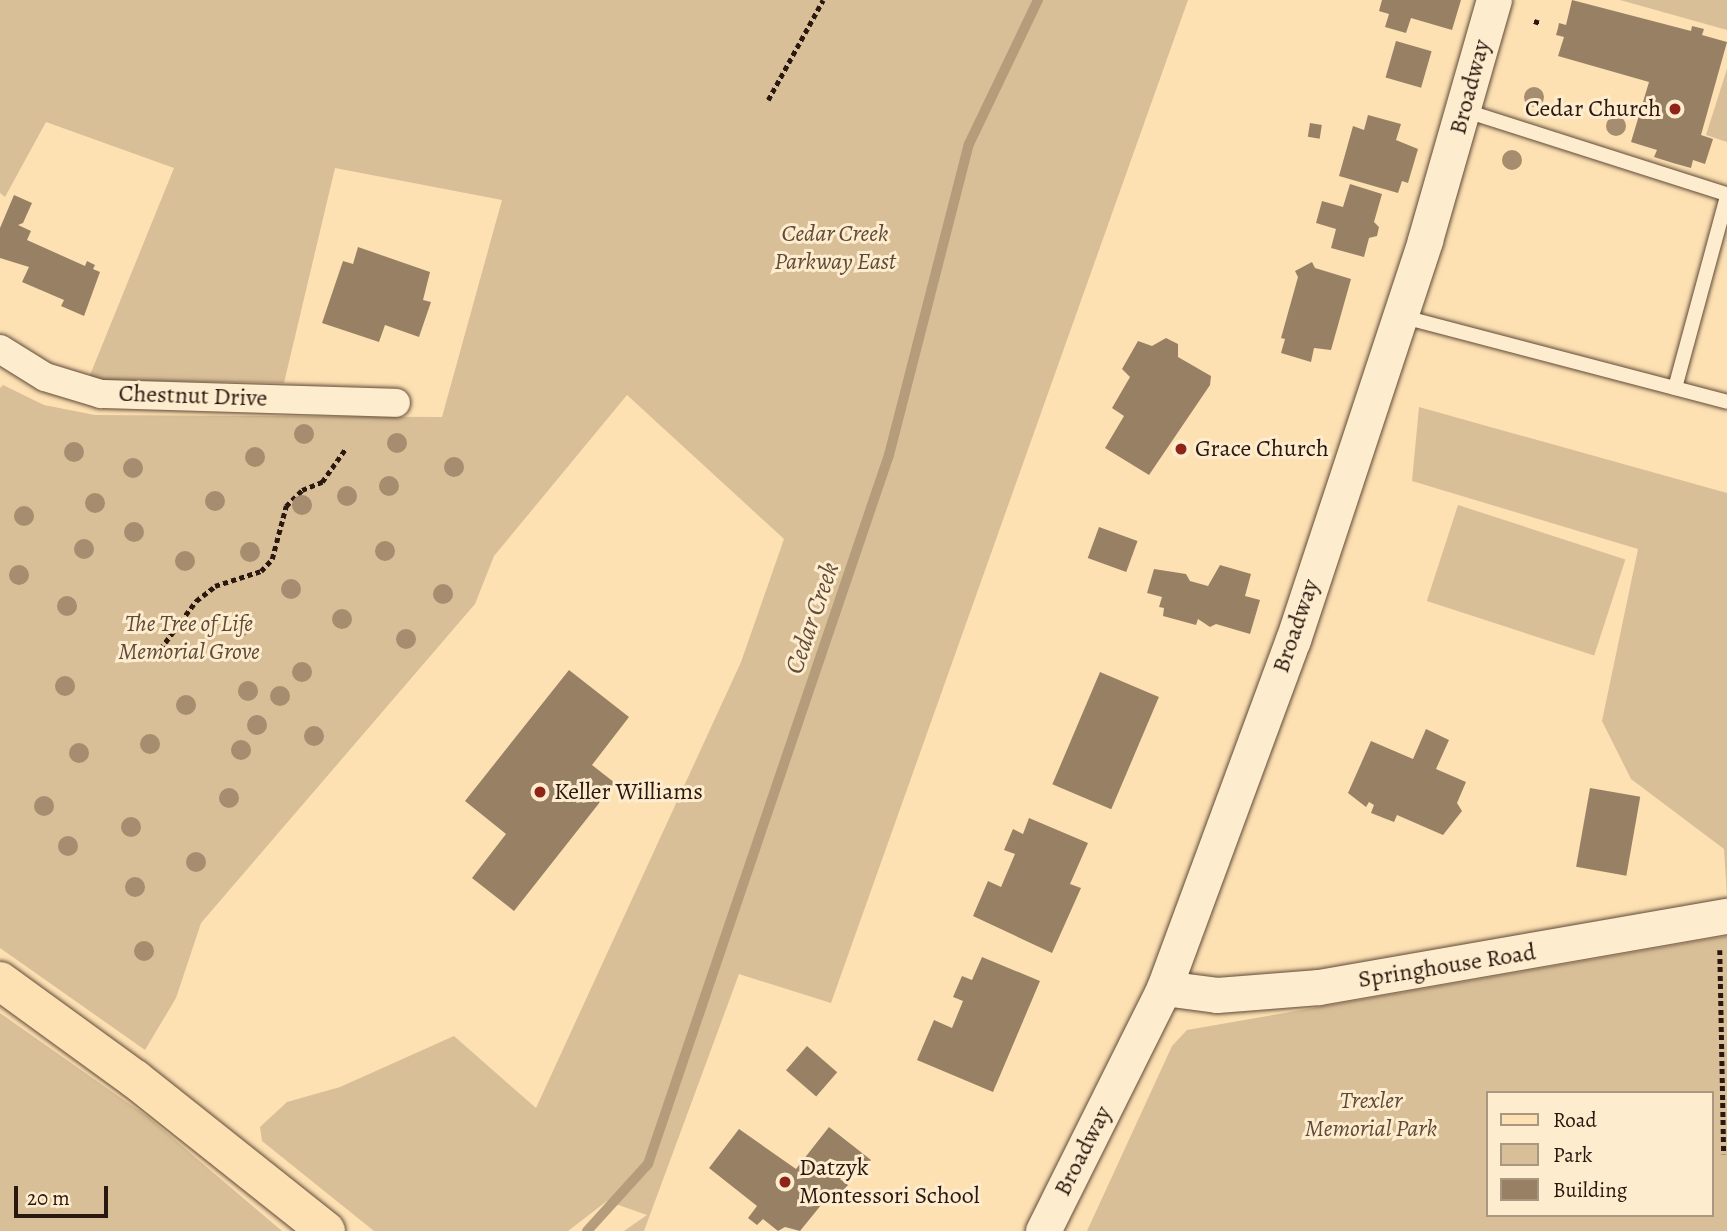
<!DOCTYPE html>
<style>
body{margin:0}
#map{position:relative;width:1727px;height:1231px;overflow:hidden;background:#fde1b3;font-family:Alegreya,serif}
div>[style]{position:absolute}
.green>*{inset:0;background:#d9bf97;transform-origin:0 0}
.stream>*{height:10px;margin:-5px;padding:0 5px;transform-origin:5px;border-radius:5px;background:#b59c7b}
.building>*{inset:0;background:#988064;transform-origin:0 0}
.path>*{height:4.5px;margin-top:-2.25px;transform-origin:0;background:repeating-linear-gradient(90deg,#2a170f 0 5px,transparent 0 8.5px)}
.roads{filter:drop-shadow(0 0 2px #5f4a38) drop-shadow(0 0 2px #5f4a38)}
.service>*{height:14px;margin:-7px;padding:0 7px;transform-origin:7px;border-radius:7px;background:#feecce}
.minor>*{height:28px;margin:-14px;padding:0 14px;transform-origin:14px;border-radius:14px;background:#feecce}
.tertiary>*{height:35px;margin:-17.5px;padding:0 17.5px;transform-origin:17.5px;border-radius:17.5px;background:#feecce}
.primary>*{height:38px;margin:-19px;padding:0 19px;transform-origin:19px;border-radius:19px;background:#fde1b3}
.trees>*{width:20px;height:20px;margin:-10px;border-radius:50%;background:#a68d6f}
.dots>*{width:19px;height:19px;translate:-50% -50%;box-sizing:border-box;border:4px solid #feecce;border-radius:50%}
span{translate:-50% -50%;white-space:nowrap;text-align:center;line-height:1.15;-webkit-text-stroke:6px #feecce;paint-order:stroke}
.street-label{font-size:24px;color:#2a170f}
.poi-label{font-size:24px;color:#2a170f}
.right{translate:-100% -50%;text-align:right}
.left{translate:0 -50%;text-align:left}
.park-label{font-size:24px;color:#5f4938;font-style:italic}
.water-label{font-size:26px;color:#624c3a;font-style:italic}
.legend{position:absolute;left:1486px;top:1091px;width:228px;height:126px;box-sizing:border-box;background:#feecce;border:2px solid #a99782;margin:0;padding:9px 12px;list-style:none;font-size:21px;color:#2a170f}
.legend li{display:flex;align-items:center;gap:14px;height:35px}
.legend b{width:35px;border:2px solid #a99782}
.scale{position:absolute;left:14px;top:1186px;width:94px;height:32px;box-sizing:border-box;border:4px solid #2a170f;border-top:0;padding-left:9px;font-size:21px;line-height:24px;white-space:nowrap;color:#2a170f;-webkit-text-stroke:5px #feecce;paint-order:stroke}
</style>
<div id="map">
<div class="green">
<i style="clip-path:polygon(0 0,1188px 0,831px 1003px,739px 974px,644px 1231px,624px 1231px,647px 1215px,607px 1201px,568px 1231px,374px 1231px,262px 1141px,260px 1127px,287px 1102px,340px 1087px,454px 1036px,536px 1108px,741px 662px,784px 539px,627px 395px,494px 556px,475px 604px,201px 923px,176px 998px,145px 1050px,0 948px,0 388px,3px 385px,44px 405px,95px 415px,442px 417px,502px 200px,335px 168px,284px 383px,88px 380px,174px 168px,46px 122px,5px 197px,0 193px)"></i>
<i style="clip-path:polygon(1621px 0,1727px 0,1727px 30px,1620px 0)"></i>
<i style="clip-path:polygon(1727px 69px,1727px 142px,1706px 135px)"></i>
<i style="clip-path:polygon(1419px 407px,1727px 493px,1727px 896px,1724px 849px,1631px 779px,1602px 721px,1638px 549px,1412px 481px)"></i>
<i style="left:1458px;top:505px;width:176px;height:101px;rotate:18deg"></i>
<i style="clip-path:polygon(evenodd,1727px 936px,1727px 1231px,1087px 1231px,1172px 1046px,1187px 1030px,1727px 936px,1487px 1093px,1711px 1093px,1711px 1215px,1487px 1215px,1487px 1093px)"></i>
<i style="clip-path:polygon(0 1013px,148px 1117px,282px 1231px,0 1231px)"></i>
</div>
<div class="stream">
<i style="left:587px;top:1231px;width:91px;rotate:-47.7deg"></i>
<i style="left:648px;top:1164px;width:749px;rotate:-71.23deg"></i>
<i style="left:889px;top:455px;width:321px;rotate:-75.6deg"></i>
<i style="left:969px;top:144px;width:160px;rotate:-64.4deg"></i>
</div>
<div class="building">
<i style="clip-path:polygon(1382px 0,1461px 0,1452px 30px,1411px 18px,1406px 33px,1385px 27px,1389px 14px,1379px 11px)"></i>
<i style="clip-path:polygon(1572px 0,1691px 31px,1692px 26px,1704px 29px,1702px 35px,1727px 42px,1701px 135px,1713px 139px,1705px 164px,1693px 160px,1691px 168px,1673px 163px,1654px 157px,1657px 150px,1631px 142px,1649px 82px,1558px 56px,1564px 37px,1556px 35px,1558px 28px,1559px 23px,1566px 25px)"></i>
<i style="left:1396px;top:41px;width:37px;height:38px;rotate:16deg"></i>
<i style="clip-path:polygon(1368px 115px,1401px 124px,1396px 140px,1418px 149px,1408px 183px,1402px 181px,1398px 193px,1339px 176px,1353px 126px,1364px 130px)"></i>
<i style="left:1310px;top:123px;width:12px;height:14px;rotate:9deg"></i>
<i style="clip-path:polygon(1350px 184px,1382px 194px,1374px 222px,1379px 227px,1377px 236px,1369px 238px,1364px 257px,1331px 248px,1336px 229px,1316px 223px,1322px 201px,1343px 207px)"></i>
<i style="clip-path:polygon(14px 195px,32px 203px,23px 223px,18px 225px,31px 231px,27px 240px,85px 266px,87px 261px,95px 265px,93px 269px,100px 272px,84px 316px,61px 306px,64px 300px,22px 282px,29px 267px,0 258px,0 228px)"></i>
<i style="clip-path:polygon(358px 247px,430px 272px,423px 300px,431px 302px,419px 337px,385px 325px,379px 342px,322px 323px,343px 261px,353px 264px)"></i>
<i style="clip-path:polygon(1312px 262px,1315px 268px,1351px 279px,1331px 350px,1314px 348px,1311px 362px,1281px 353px,1285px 339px,1281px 338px,1298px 277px,1295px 271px)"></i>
<i style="clip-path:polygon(1166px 338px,1178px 344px,1178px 357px,1211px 376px,1210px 385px,1149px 475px,1105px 448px,1124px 416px,1112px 408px,1130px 377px,1122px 369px,1138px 341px,1152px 346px)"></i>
<i style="left:1099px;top:527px;width:41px;height:33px;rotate:20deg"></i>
<i style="clip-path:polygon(1220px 565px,1251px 574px,1245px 596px,1260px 600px,1250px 634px,1216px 624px,1210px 627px,1198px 619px,1196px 625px,1163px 616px,1164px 608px,1159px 607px,1162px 597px,1147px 593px,1154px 569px,1186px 574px,1190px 581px,1208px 586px)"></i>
<i style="clip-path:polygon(569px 670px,629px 717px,592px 765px,615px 783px,514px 911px,472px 878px,506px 834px,465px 801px)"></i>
<i style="left:1100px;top:672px;width:64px;height:122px;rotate:23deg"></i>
<i style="clip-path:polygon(1426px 729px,1449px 740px,1436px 769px,1466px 782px,1457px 803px,1462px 811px,1443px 835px,1397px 815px,1394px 822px,1371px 813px,1374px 805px,1369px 802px,1366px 807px,1348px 793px,1371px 741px,1413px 759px)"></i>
<i style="left:1590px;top:788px;width:51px;height:80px;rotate:10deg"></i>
<i style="clip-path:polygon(1029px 818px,1088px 843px,1070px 884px,1081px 888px,1052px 953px,973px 916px,988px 881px,1001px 887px,1015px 854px,1004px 850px,1013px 829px,1023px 834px)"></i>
<i style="clip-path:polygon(982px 957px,1040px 981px,993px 1092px,917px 1060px,934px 1020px,952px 1028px,963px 1001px,953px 997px,962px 976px,972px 980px)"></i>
<i style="left:807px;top:1046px;width:40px;height:32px;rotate:41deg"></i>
<i style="clip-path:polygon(829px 1127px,871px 1160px,857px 1178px,847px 1170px,840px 1179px,848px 1185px,837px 1199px,830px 1194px,800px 1231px,785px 1227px,778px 1231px,763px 1219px,757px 1225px,748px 1218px,757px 1206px,709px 1168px,739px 1129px,796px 1169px)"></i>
</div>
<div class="path">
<i style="left:1534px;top:21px;width:6px;rotate:18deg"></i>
<i style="left:768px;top:100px;width:114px;rotate:-61.2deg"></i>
<i style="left:155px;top:656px;width:69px;rotate:-53.3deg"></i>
<i style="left:196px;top:601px;width:24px;rotate:-38deg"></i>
<i style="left:215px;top:586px;width:48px;rotate:-18.1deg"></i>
<i style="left:261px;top:571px;width:16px;rotate:-47deg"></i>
<i style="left:272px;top:559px;width:55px;rotate:-75.2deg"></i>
<i style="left:286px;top:506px;width:23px;rotate:-45deg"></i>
<i style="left:302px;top:490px;width:22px;rotate:-22deg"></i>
<i style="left:322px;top:482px;width:42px;rotate:-54.8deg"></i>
<i style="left:1720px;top:950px;width:204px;rotate:88.9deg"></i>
</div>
<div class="roads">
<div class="service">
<i style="left:1463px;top:110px;width:277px;rotate:17.7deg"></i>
<i style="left:1400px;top:316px;width:338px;rotate:14.7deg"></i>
<i style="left:1675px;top:388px;width:198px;rotate:-74.8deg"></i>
</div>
<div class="minor">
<i style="left:0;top:349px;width:53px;rotate:31.9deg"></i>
<i style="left:45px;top:377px;width:59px;rotate:16.9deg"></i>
<i style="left:101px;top:394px;width:295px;rotate:1.7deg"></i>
</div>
<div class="tertiary">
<i style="left:1164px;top:988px;width:53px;rotate:7.5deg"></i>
<i style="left:1217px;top:995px;width:102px;rotate:-4.5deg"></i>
<i style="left:1319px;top:987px;width:414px;rotate:-9.9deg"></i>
<i style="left:1043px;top:1231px;width:271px;rotate:-63.5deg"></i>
<i style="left:1164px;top:988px;width:371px;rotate:-69.7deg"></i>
<i style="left:1293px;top:640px;width:421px;rotate:-71.7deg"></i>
<i style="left:1425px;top:240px;width:250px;rotate:-74deg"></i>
</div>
<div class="primary">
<i style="left:0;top:981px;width:167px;rotate:36deg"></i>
<i style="left:135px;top:1079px;width:244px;rotate:38.5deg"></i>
</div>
</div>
<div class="trees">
<i style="left:1534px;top:97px"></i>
<i style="left:1616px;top:126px"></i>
<i style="left:1512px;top:160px"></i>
<i style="left:304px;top:434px"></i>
<i style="left:397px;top:443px"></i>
<i style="left:74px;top:452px"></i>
<i style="left:255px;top:457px"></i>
<i style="left:454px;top:467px"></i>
<i style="left:133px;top:468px"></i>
<i style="left:389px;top:486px"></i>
<i style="left:347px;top:496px"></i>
<i style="left:215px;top:501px"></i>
<i style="left:95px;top:503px"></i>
<i style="left:302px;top:505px"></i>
<i style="left:24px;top:516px"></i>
<i style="left:134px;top:532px"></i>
<i style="left:84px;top:549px"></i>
<i style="left:385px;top:551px"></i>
<i style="left:250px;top:552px"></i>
<i style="left:185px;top:561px"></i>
<i style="left:19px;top:575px"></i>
<i style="left:291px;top:589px"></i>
<i style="left:443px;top:594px"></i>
<i style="left:67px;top:606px"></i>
<i style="left:342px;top:619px"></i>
<i style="left:240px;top:627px"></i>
<i style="left:406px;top:639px"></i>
<i style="left:302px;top:672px"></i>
<i style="left:65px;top:686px"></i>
<i style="left:248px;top:691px"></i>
<i style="left:280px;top:696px"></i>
<i style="left:186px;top:705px"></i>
<i style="left:257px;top:725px"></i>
<i style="left:314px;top:736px"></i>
<i style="left:150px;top:744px"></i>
<i style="left:241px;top:750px"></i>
<i style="left:79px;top:753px"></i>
<i style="left:229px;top:798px"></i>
<i style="left:44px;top:806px"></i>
<i style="left:131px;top:827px"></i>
<i style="left:68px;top:846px"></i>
<i style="left:196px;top:862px"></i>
<i style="left:135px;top:887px"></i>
<i style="left:144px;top:951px"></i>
</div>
<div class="dots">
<i style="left:1675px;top:109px;background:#8f2418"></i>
<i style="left:1181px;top:449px;background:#8f2418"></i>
<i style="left:540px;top:792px;background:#8f2418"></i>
<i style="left:785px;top:1182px;background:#8f2418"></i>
</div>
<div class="street-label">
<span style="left:1470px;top:87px;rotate:-75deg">Broadway</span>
<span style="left:193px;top:396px;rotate:2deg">Chestnut Drive</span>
<span style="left:1296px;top:626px;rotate:-71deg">Broadway</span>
<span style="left:1447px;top:966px;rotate:-9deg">Springhouse Road</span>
<span style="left:1083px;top:1151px;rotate:-63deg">Broadway</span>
</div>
<div class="poi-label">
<span class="right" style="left:1661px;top:109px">Cedar Church</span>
<span class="left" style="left:1195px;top:449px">Grace Church</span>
<span class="left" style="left:554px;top:792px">Keller Williams</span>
<span class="left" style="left:799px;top:1182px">Datzyk<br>Montessori School</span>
</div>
<div class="park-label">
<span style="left:835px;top:248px">Cedar Creek<br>Parkway East</span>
<span style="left:189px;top:638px">The Tree of Life<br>Memorial Grove</span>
<span style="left:1371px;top:1115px">Trexler<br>Memorial Park</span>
</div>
<div class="water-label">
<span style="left:812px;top:618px;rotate:-71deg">Cedar Creek</span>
</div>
<ul class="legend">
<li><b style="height:9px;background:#fde1b3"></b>Road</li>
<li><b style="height:19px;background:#d9bf97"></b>Park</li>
<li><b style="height:19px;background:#988064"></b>Building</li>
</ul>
<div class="scale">20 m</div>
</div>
